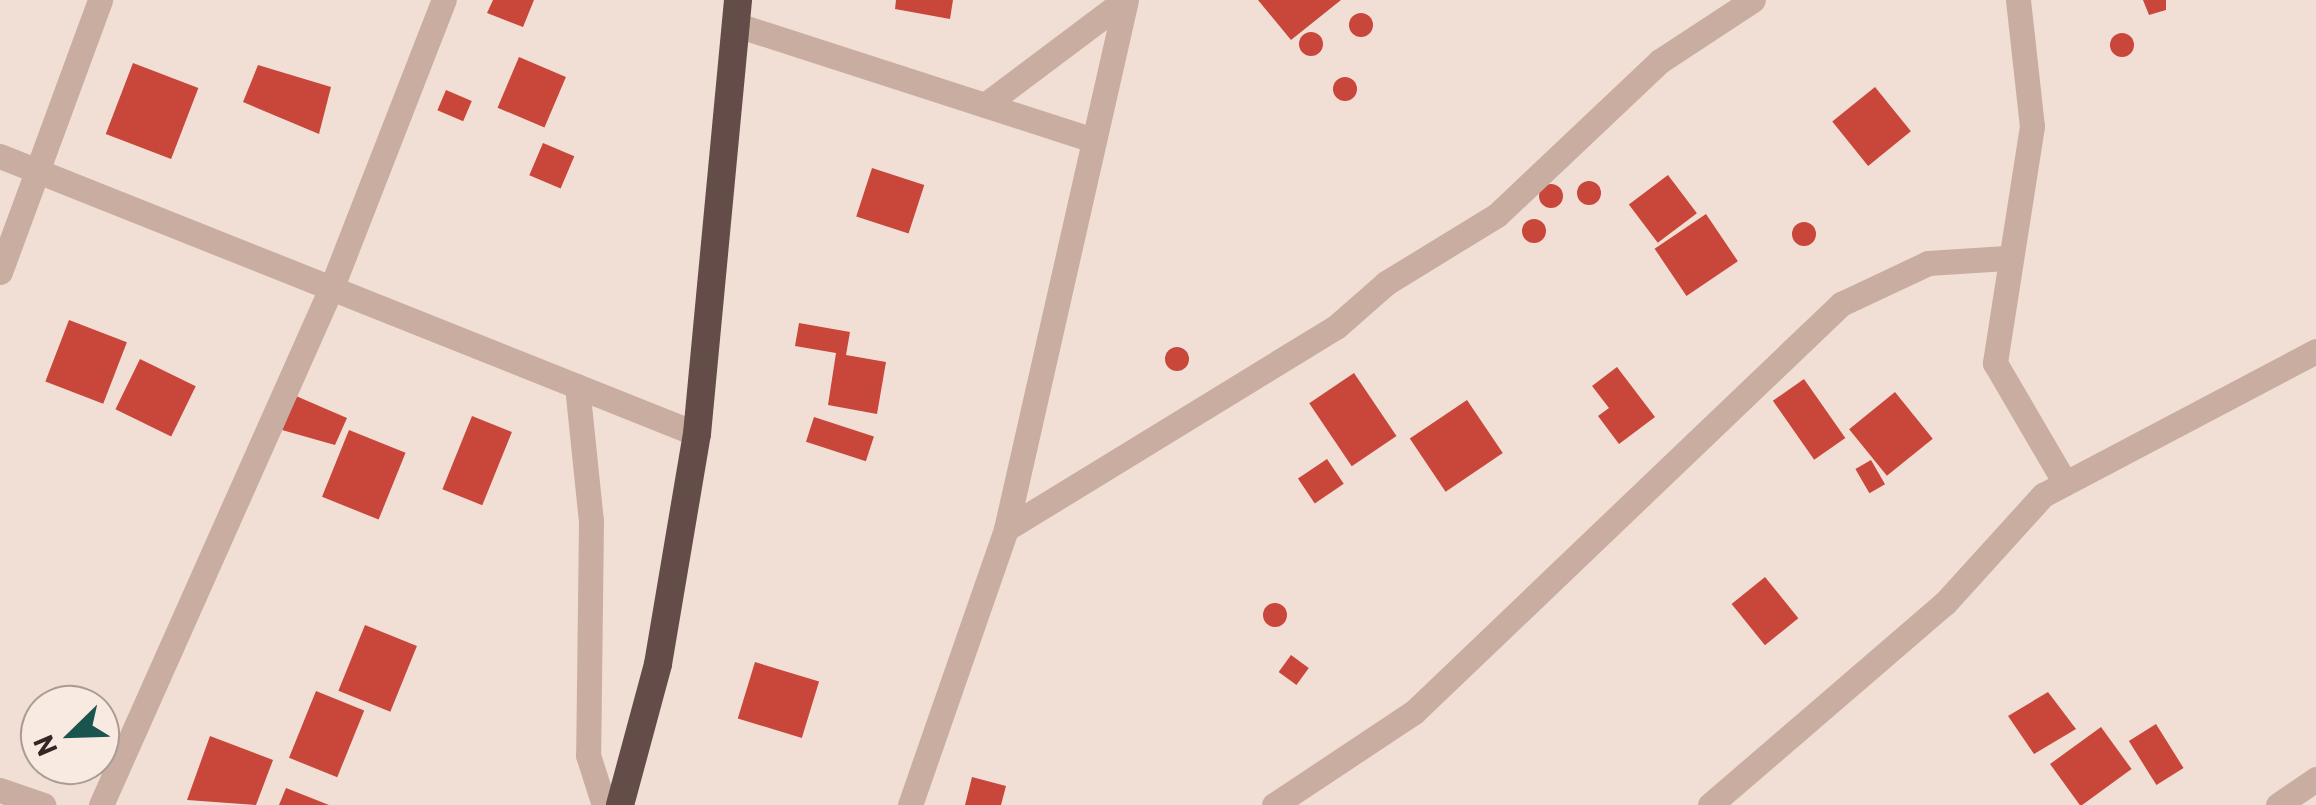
<!DOCTYPE html>
<style>
body{margin:0}
#map{position:relative;width:2316px;height:805px;overflow:hidden;background:#f1dfd5;font-family:Barlow,sans-serif}
div>[style]{position:absolute}
.building>*{inset:0;background:#c9463b;transform-origin:0 0}
.round{border-radius:50%}
.minor>*{height:25px;margin:-12.5px;padding:0 12.5px;transform-origin:12.5px;border-radius:12.5px;background:#c9ada1}
.tertiary>*{height:25px;margin:-12.5px;padding:0 12.5px;transform-origin:12.5px;border-radius:12.5px;background:#c9ada1}
.trunk>*{height:28px;margin:-14px;padding:0 14px;transform-origin:14px;border-radius:14px;background:#644c48}
span{translate:-50% -50%;white-space:nowrap;text-align:center;line-height:1.15;-webkit-text-stroke:10px #f9eae1;paint-order:stroke}
.north{position:absolute;left:20px;top:685px;width:100px;height:100px;box-sizing:border-box;background:#f9eae1;border:2px solid #aa9c95;border-radius:50%;rotate:247deg;font-size:28px;font-weight:700;line-height:40px;text-align:center;color:#332624}
.north::after{content:'';display:block;margin:auto;width:35px;height:45px;background:#19544f;clip-path:polygon(50% 0,100% 100%,50% 72%,0 100%)}
</style>
<div id="map">
<div class="building">
<i style="clip-path:polygon(493px 0,534px 0,523px 27px,487px 13px)"></i>
<i style="clip-path:polygon(896px 0,953px 0,950px 19px,895px 9px)"></i>
<i style="clip-path:polygon(1258px 0,1341px 0,1291px 40px)"></i>
<i style="clip-path:polygon(2143px 0,2166px 0,2166px 10px,2149px 15px)"></i>
<i class="round" style="left:1349px;top:13px;width:24px;height:24px"></i>
<i class="round" style="left:1299px;top:32px;width:24px;height:24px"></i>
<i class="round" style="left:2110px;top:33px;width:24px;height:24px"></i>
<i style="left:519px;top:57px;width:51px;height:55px;rotate:23deg"></i>
<i style="left:133px;top:63px;width:70px;height:76px;rotate:21deg"></i>
<i style="clip-path:polygon(258px 65px,331px 87px,319px 134px,243px 102px)"></i>
<i class="round" style="left:1333px;top:77px;width:24px;height:24px"></i>
<i style="left:1875px;top:87px;width:57px;height:55px;rotate:51deg"></i>
<i style="left:446px;top:90px;width:28px;height:22px;rotate:23deg"></i>
<i style="left:543px;top:143px;width:34px;height:35px;rotate:23deg"></i>
<i style="left:872px;top:168px;width:55px;height:51px;rotate:18deg"></i>
<i style="left:1668px;top:175px;width:48px;height:49px;rotate:53deg"></i>
<i class="round" style="left:1577px;top:181px;width:24px;height:24px"></i>
<i class="round" style="left:1539px;top:184px;width:24px;height:24px"></i>
<i style="left:1706px;top:214px;width:57px;height:62px;rotate:56deg"></i>
<i class="round" style="left:1522px;top:219px;width:24px;height:24px"></i>
<i class="round" style="left:1792px;top:222px;width:24px;height:24px"></i>
<i style="left:69px;top:320px;width:62px;height:66px;rotate:21deg"></i>
<i style="clip-path:polygon(799px 323px,850px 332px,846px 355px,886px 362px,877px 414px,828px 405px,836px 353px,795px 346px)"></i>
<i class="round" style="left:1165px;top:347px;width:24px;height:24px"></i>
<i style="left:140px;top:359px;width:62px;height:56px;rotate:26deg"></i>
<i style="clip-path:polygon(1617px 367px,1655px 417px,1619px 444px,1598px 416px,1609px 408px,1592px 386px)"></i>
<i style="left:1354px;top:373px;width:76px;height:54px;rotate:56deg"></i>
<i style="left:1804px;top:379px;width:72px;height:38px;rotate:55deg"></i>
<i style="left:1895px;top:392px;width:60px;height:59px;rotate:51deg"></i>
<i style="clip-path:polygon(296px 396px,347px 418px,335px 445px,282px 430px)"></i>
<i style="left:1467px;top:400px;width:64px;height:69px;rotate:56deg"></i>
<i style="left:472px;top:416px;width:43px;height:79px;rotate:22deg"></i>
<i style="left:814px;top:417px;width:63px;height:26px;rotate:18deg"></i>
<i style="left:349px;top:430px;width:61px;height:72px;rotate:22deg"></i>
<i style="left:1327px;top:459px;width:30px;height:35px;rotate:56deg"></i>
<i style="left:1871px;top:460px;width:28px;height:18px;rotate:60deg"></i>
<i style="left:1765px;top:577px;width:53px;height:43px;rotate:51deg"></i>
<i class="round" style="left:1263px;top:603px;width:24px;height:24px"></i>
<i style="left:365px;top:625px;width:56px;height:71px;rotate:22deg"></i>
<i style="left:1291px;top:655px;width:22px;height:21px;rotate:36deg"></i>
<i style="left:755px;top:662px;width:67px;height:59px;rotate:17deg"></i>
<i style="left:316px;top:691px;width:52px;height:72px;rotate:22deg"></i>
<i style="clip-path:polygon(2048px 692px,2076px 729px,2034px 754px,2008px 716px)"></i>
<i style="left:2156px;top:724px;width:52px;height:32px;rotate:58deg"></i>
<i style="left:2101px;top:727px;width:52px;height:63px;rotate:54deg"></i>
<i style="clip-path:polygon(210px 736px,273px 760px,256px 805px,187px 800px)"></i>
<i style="clip-path:polygon(972px 777px,1006px 786px,1001px 805px,965px 805px)"></i>
<i style="clip-path:polygon(286px 788px,329px 805px,279px 805px)"></i>
</div>
<div class="minor">
<i style="left:2018px;top:0;width:127px;rotate:83.7deg"></i>
<i style="left:2032px;top:126px;width:240px;rotate:98.9deg"></i>
<i style="left:1995px;top:363px;width:139px;rotate:59.7deg"></i>
<i style="left:737px;top:25px;width:375px;rotate:17.9deg"></i>
<i style="left:985px;top:105px;width:175px;rotate:-36.9deg"></i>
<i style="left:0;top:272px;width:290px;rotate:-69.8deg"></i>
<i style="left:577px;top:386px;width:136px;rotate:84.1deg"></i>
<i style="left:591px;top:521px;width:234px;rotate:90.7deg"></i>
<i style="left:588px;top:755px;width:52px;rotate:72.3deg"></i>
<i style="left:1006px;top:529px;width:387px;rotate:-31.5deg"></i>
<i style="left:1336px;top:327px;width:67px;rotate:-41.3deg"></i>
<i style="left:1386px;top:283px;width:130px;rotate:-31.5deg"></i>
<i style="left:1497px;top:215px;width:224px;rotate:-43.4deg"></i>
<i style="left:1660px;top:61px;width:111px;rotate:-33.3deg"></i>
<i style="left:0;top:790px;width:46px;rotate:19.2deg"></i>
<i style="left:101px;top:805px;width:570px;rotate:-66deg"></i>
<i style="left:333px;top:284px;width:305px;rotate:-68.7deg"></i>
<i style="left:910px;top:805px;width:292px;rotate:-70.8deg"></i>
<i style="left:1006px;top:529px;width:542px;rotate:-77.22deg"></i>
<i style="left:1274px;top:805px;width:168px;rotate:-33.6deg"></i>
<i style="left:1414px;top:712px;width:591px;rotate:-43.7deg"></i>
<i style="left:1841px;top:304px;width:96px;rotate:-25.2deg"></i>
<i style="left:1928px;top:263px;width:78px;rotate:-3.7deg"></i>
<i style="left:1710px;top:805px;width:310px;rotate:-40.7deg"></i>
<i style="left:1945px;top:603px;width:146px;rotate:-47.8deg"></i>
<i style="left:2043px;top:495px;width:309px;rotate:-27.8deg"></i>
<i style="left:2278px;top:805px;width:46px;rotate:-34.4deg"></i>
</div>
<div class="tertiary">
<i style="left:0;top:156px;width:750px;rotate:21.74deg"></i>
</div>
<div class="trunk">
<i style="left:620px;top:805px;width:146px;rotate:-74.9deg"></i>
<i style="left:658px;top:664px;width:233px;rotate:-80.4deg"></i>
<i style="left:697px;top:434px;width:436px;rotate:-84.6deg"></i>
</div>
<div class="north">N</div>
</div>
